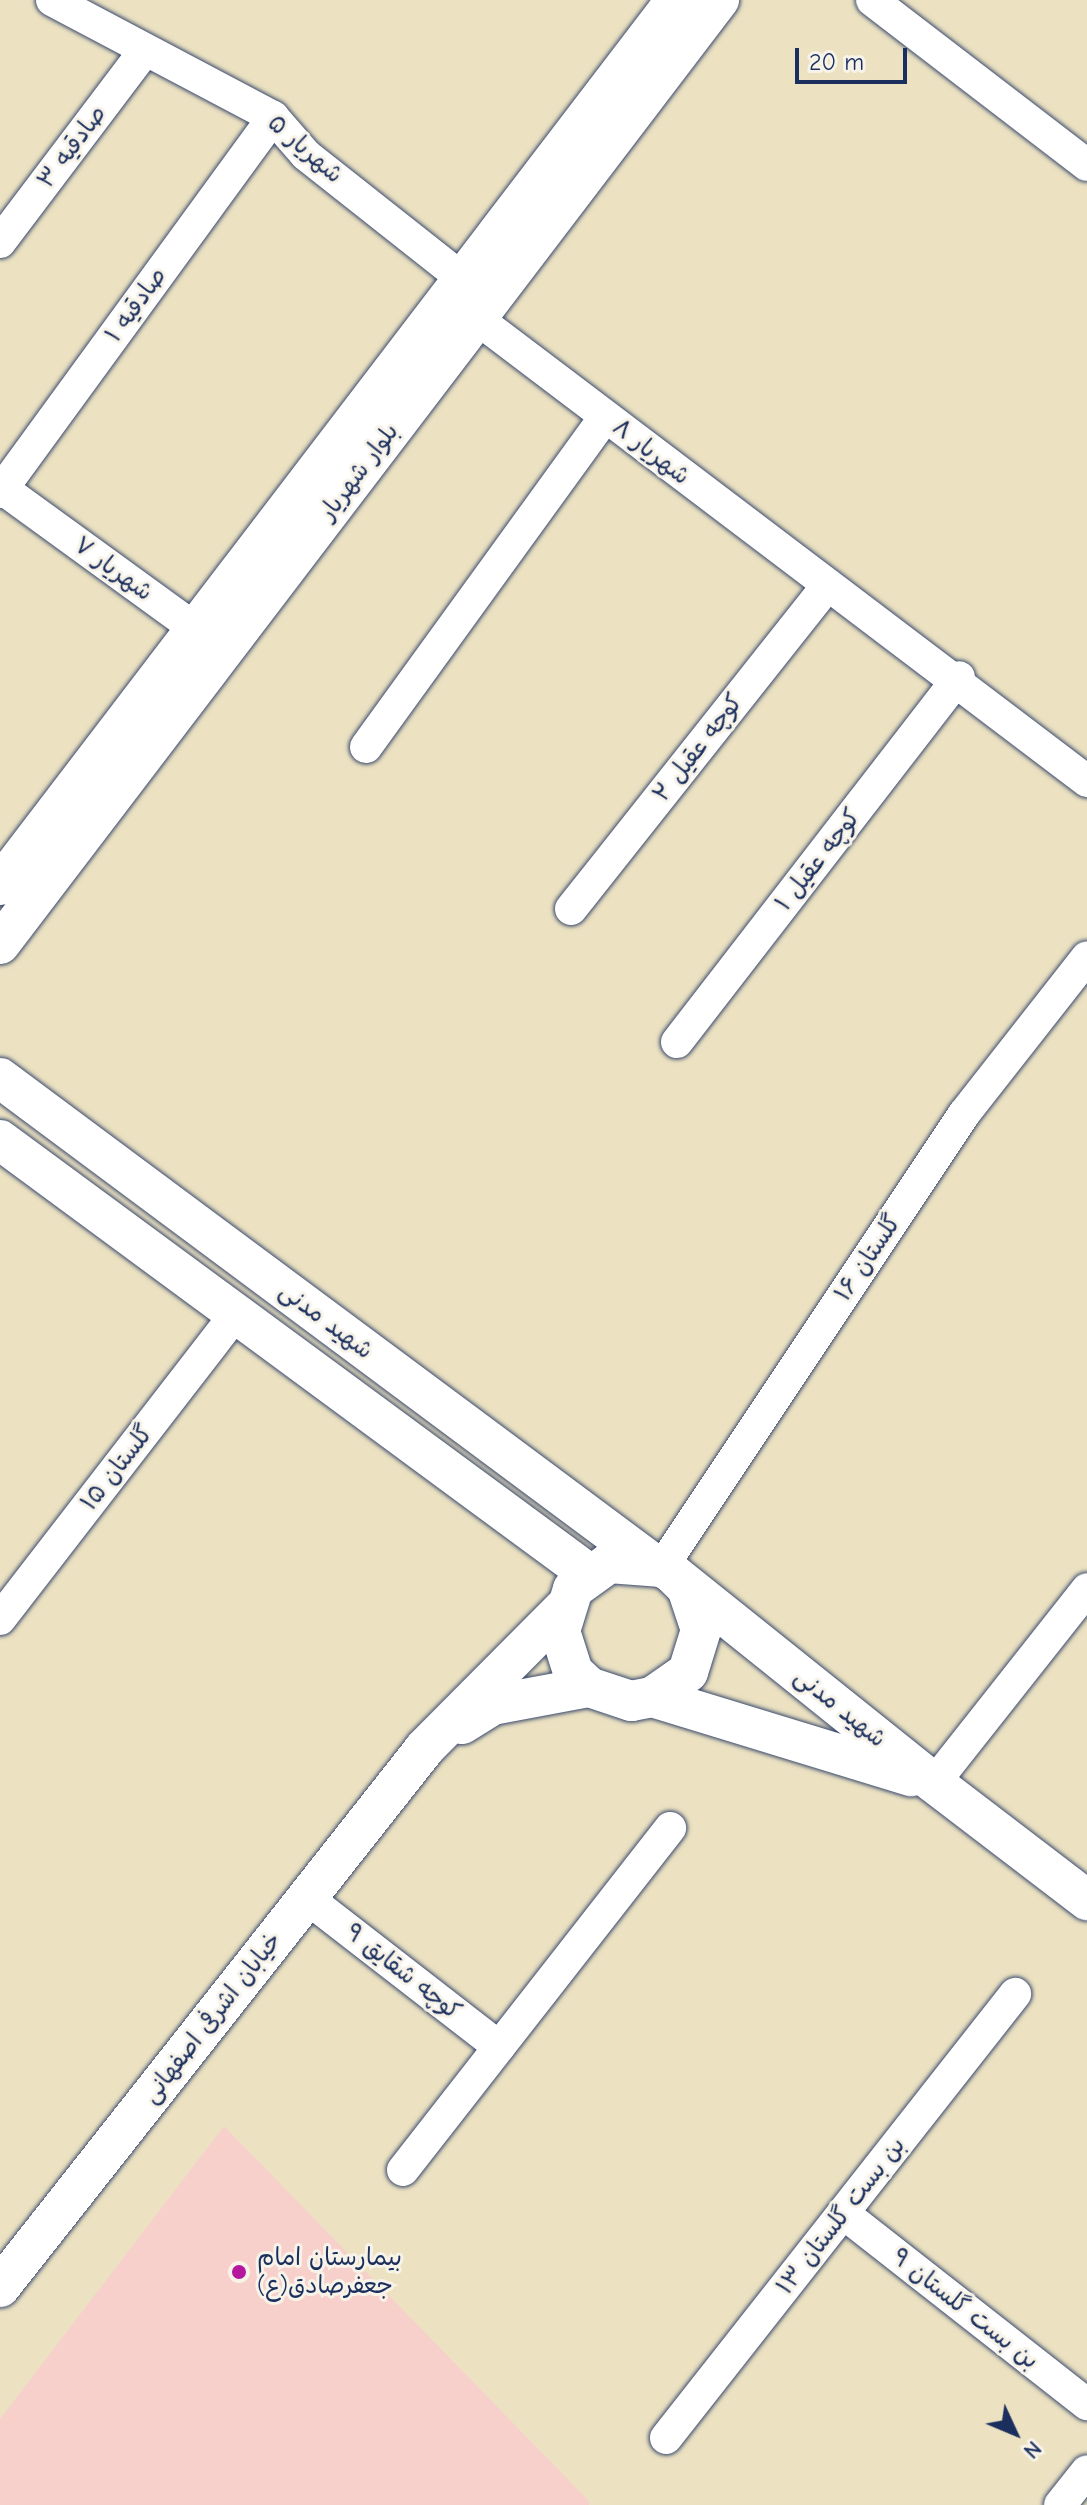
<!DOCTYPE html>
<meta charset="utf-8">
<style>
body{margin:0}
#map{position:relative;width:1087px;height:2505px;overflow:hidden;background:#ece2c2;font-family:"Comic Neue","Playpen Sans Arabic",sans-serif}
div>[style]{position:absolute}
.built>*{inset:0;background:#f7d0cc}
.roads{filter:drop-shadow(0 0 2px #3a4a6d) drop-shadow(0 0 2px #3a4a6d)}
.minor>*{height:32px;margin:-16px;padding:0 16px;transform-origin:16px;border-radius:16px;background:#fff}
.tertiary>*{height:40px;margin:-20px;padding:0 20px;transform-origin:20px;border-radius:20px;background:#fff}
.dots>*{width:22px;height:22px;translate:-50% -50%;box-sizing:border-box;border:4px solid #f7f3e8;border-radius:50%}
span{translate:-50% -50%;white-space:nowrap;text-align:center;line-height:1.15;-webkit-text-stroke:6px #f7f3e8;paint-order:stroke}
.street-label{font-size:24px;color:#1b2f5e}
.poi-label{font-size:24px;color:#1b2f5e}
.left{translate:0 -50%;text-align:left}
.north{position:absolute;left:975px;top:2393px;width:80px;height:80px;-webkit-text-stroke:6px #f7f3e8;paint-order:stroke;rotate:134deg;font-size:22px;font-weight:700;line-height:32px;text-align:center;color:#1b2f5e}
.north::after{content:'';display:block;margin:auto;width:28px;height:36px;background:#1b2f5e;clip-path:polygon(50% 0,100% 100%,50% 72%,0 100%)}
.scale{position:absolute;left:795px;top:48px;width:112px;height:36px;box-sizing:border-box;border:4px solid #1b2f5e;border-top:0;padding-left:10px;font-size:24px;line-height:28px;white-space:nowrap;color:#1b2f5e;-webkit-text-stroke:6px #f7f3e8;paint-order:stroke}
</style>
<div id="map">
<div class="built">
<i style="clip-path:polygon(224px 2126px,589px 2501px,589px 2505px,0 2505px,0 2419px)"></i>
</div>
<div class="roads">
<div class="minor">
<i style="left:52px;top:0;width:250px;rotate:27.9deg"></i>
<i style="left:273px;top:117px;width:50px;rotate:49deg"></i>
<i style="left:306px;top:155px;width:200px;rotate:38.3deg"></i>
<i style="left:463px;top:279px;width:41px;rotate:71.6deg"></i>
<i style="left:476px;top:318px;width:767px;rotate:37.15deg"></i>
<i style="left:872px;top:0;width:271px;rotate:37.5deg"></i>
<i style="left:0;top:242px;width:237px;rotate:-52.9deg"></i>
<i style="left:3px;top:489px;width:262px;rotate:36deg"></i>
<i style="left:0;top:492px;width:464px;rotate:-53.9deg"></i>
<i style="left:366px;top:747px;width:407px;rotate:-54.1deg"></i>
<i style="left:571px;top:909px;width:411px;rotate:-51.6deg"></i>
<i style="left:677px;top:1042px;width:461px;rotate:-52.3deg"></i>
<i style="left:662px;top:1567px;width:544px;rotate:-56.31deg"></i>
<i style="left:964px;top:1114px;width:199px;rotate:-51.9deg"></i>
<i style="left:0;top:1619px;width:381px;rotate:-52.3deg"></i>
<i style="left:934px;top:1783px;width:247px;rotate:-51.7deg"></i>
<i style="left:307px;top:1898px;width:243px;rotate:37.8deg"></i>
<i style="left:403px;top:2170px;width:434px;rotate:-52deg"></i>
<i style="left:843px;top:2213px;width:310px;rotate:38.1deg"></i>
<i style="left:666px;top:2438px;width:565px;rotate:-51.83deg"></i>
<i style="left:1060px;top:2505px;width:43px;rotate:-51.5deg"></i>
</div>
<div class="tertiary">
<i style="left:0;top:885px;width:1114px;rotate:-52.63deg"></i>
<i style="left:0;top:944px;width:1187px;rotate:-52.71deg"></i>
<i style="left:0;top:1078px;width:813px;rotate:36.64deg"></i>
<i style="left:0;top:1140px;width:732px;rotate:36.38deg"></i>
<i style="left:672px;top:1573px;width:21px;rotate:45deg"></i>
<i style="left:687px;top:1588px;width:44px;rotate:71.6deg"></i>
<i style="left:701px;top:1630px;width:44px;rotate:107.2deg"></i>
<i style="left:688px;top:1672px;width:44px;rotate:145.2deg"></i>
<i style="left:652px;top:1697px;width:21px;rotate:169deg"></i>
<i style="left:631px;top:1701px;width:44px;rotate:-161.6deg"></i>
<i style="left:589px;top:1687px;width:22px;rotate:-137deg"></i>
<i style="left:573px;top:1672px;width:43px;rotate:-107.6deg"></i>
<i style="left:560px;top:1631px;width:44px;rotate:-72.8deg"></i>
<i style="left:573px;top:1589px;width:44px;rotate:-35.8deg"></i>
<i style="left:609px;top:1563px;width:53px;rotate:4.3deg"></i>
<i style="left:662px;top:1567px;width:12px;rotate:31deg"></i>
<i style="left:672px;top:1573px;width:336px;rotate:38.7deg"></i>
<i style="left:934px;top:1783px;width:193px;rotate:37.4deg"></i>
<i style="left:652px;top:1697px;width:271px;rotate:17deg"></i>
<i style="left:462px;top:1724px;width:36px;rotate:-32deg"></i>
<i style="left:492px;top:1705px;width:99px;rotate:-10.5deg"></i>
<i style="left:0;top:2287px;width:686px;rotate:-51.74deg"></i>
<i style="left:425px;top:1748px;width:196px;rotate:-45.2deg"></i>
</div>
</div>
<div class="dots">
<i style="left:239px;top:2272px;background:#b5179e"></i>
</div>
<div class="street-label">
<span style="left:72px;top:147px;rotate:-53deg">صادقیه ۳</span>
<span style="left:305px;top:149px;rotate:41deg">شهریار ۵</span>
<span style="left:136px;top:305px;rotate:-54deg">صادقیه ۱</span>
<span style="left:651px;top:452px;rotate:38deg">شهریار ۸</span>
<span style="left:359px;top:472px;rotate:-53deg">بلوار شهریار</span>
<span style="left:113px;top:569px;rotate:36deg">شهریار ۷</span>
<span style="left:698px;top:748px;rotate:-52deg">کوچه عقیل ۲</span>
<span style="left:818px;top:860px;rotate:-52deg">کوچه عقیل ۱</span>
<span style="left:868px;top:1258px;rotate:-56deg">گلستان ۱۶</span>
<span style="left:326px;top:1321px;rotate:37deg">شهید مدنی</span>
<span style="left:117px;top:1468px;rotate:-52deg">گلستان ۱۵</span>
<span style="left:840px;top:1708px;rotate:39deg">شهید مدنی</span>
<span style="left:403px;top:1972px;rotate:38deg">کوچه شقایق ۹</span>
<span style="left:212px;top:2018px;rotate:-52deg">خیابان اشرفی اصفهانی</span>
<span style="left:841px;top:2216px;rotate:-52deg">بن بست گلستان ۱۳</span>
<span style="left:965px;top:2309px;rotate:38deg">بن بست گلستان ۹</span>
</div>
<div class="poi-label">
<span class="left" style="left:257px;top:2272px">بیمارستان امام<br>جعفرصادق(ع)</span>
</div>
<div class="north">N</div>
<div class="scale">20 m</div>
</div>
